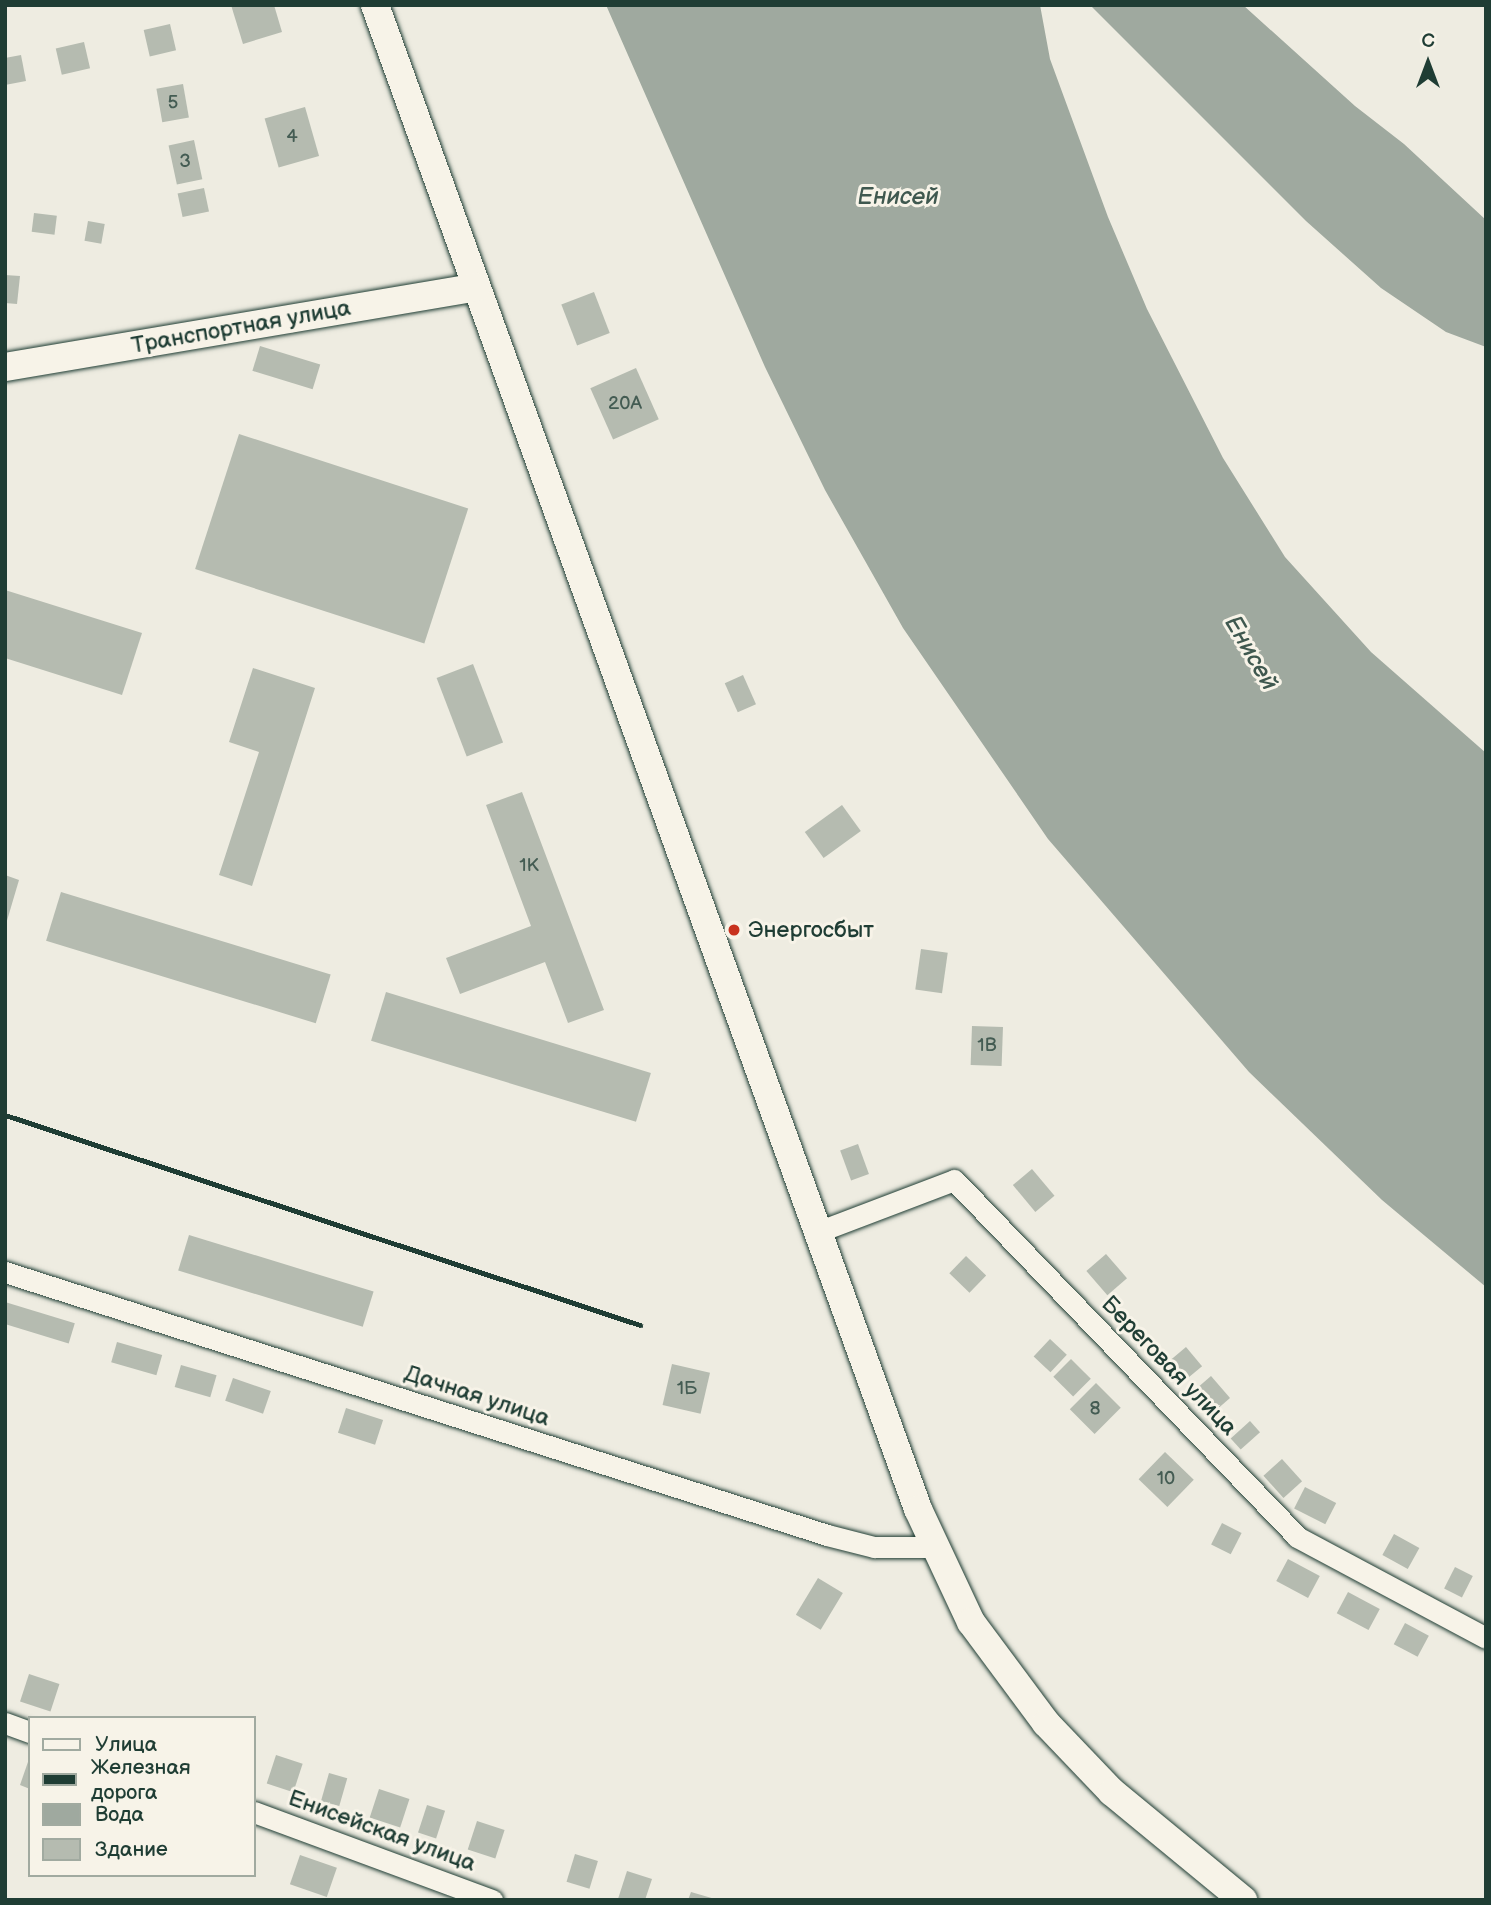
<!DOCTYPE html>
<meta charset="utf-8">
<style>
body{margin:0}
#map{position:relative;width:1491px;height:1905px;overflow:hidden;background:#eeece1;font-family:"Balsamiq Sans",sans-serif}
div>[style]{position:absolute}
.water>*{inset:0;background:#9fa99f}
.building>*{inset:0;background:#b5bbb0;transform-origin:0 0}
.roads{filter:drop-shadow(0 0 2px #1f3d34) drop-shadow(0 0 2px #1f3d34)}
.street>*{height:21px;margin:-10.5px;padding:0 10.5px;transform-origin:10.5px;border-radius:10.5px;background:#f7f3e8}
.secondary>*{height:28px;margin:-14px;padding:0 14px;transform-origin:14px;border-radius:14px;background:#f7f3e8}
.rail>*{height:5px;margin:-2.5px;padding:0 2.5px;transform-origin:2.5px;border-radius:2.5px;background:#1f3d34}
.dots>*{width:19px;height:19px;translate:-50% -50%;box-sizing:border-box;border:4px solid #f7f3e8;border-radius:50%}
span{translate:-50% -50%;white-space:nowrap;text-align:center;line-height:1.15;-webkit-text-stroke:6px #f7f3e8;paint-order:stroke}
.number-label{font-size:19px;color:#445c53}
.number-label span{-webkit-text-stroke-width:0}
.street-label{font-size:23px;color:#1f3d34}
.poi-label{font-size:23px;color:#1f3d34}
.left{translate:0 -50%;text-align:left}
.water-label{font-size:24px;color:#3f584f;font-style:italic}
.frame{position:absolute;inset:0;border:7px solid #1f3d34;pointer-events:none}
.legend{position:absolute;left:28px;top:1716px;width:228px;height:161px;box-sizing:border-box;background:#f7f3e8;border:2px solid #a1aaa0;margin:0;padding:9px 12px;list-style:none;font-size:21px;color:#1f3d34}
.legend li{display:flex;align-items:center;gap:14px;height:35px}
.legend b{width:35px;border:2px solid #a1aaa0}
.north{position:absolute;left:1393px;top:28px;width:70px;height:70px;-webkit-text-stroke:5px #f7f3e8;paint-order:stroke;rotate:0deg;font-size:19px;font-weight:700;line-height:28px;text-align:center;color:#1f3d34}
.north::after{content:'';display:block;margin:auto;width:24px;height:32px;background:#1f3d34;clip-path:polygon(50% 0,100% 100%,50% 72%,0 100%)}
</style>
<div id="map">
<div class="water">
<i style="clip-path:polygon(606px 5px,1040px 5px,1050px 59px,1108px 217px,1147px 309px,1223px 458px,1285px 557px,1371px 652px,1486px 753px,1486px 1287px,1382px 1200px,1249px 1072px,1048px 839px,903px 628px,825px 490px,765px 367px)"></i>
<i style="clip-path:polygon(1090px 5px,1243px 5px,1355px 106px,1404px 144px,1486px 220px,1486px 347px,1446px 332px,1381px 288px,1306px 221px)"></i>
</div>
<div class="building">
<i style="clip-path:polygon(231px 5px,274px 5px,282px 32px,243px 44px)"></i>
<i style="left:170px;top:24px;width:27px;height:27px;rotate:77deg"></i>
<i style="left:84px;top:42px;width:27px;height:29px;rotate:77deg"></i>
<i style="clip-path:polygon(21px 55px,26px 81px,5px 85px,5px 58px)"></i>
<i style="left:183px;top:84px;width:34px;height:27px;rotate:80deg"></i>
<i style="left:305px;top:107px;width:51px;height:42px;rotate:74deg"></i>
<i style="left:194px;top:140px;width:40px;height:26px;rotate:78deg"></i>
<i style="left:204px;top:188px;width:24px;height:27px;rotate:78deg"></i>
<i style="left:34px;top:213px;width:23px;height:19px;rotate:7deg"></i>
<i style="left:88px;top:221px;width:17px;height:20px;rotate:10deg"></i>
<i style="clip-path:polygon(5px 275px,20px 276px,17px 304px,5px 303px)"></i>
<i style="left:594px;top:292px;width:44px;height:35px;rotate:69deg"></i>
<i style="left:260px;top:346px;width:63px;height:26px;rotate:17deg"></i>
<i style="left:636px;top:368px;width:56px;height:50px;rotate:66deg"></i>
<i style="left:239px;top:434px;width:241px;height:142px;rotate:18deg"></i>
<i style="clip-path:polygon(5px 590px,142px 633px,122px 695px,5px 658px)"></i>
<i style="left:473px;top:664px;width:84px;height:39px;rotate:69deg"></i>
<i style="clip-path:polygon(253px 668px,315px 688px,252px 886px,219px 875px,259px 752px,229px 742px)"></i>
<i style="left:743px;top:675px;width:32px;height:20px;rotate:66deg"></i>
<i style="clip-path:polygon(522px 792px,604px 1010px,568px 1023px,545px 962px,460px 994px,446px 958px,531px 926px,486px 805px)"></i>
<i style="left:842px;top:805px;width:32px;height:46px;rotate:54deg"></i>
<i style="clip-path:polygon(5px 875px,19px 880px,6px 924px,5px 924px)"></i>
<i style="left:61px;top:892px;width:282px;height:51px;rotate:17deg"></i>
<i style="left:921px;top:949px;width:27px;height:41px;rotate:8deg"></i>
<i style="left:386px;top:992px;width:277px;height:51px;rotate:17deg"></i>
<i style="left:972px;top:1026px;width:31px;height:39px;rotate:2deg"></i>
<i style="left:858px;top:1144px;width:32px;height:19px;rotate:70deg"></i>
<i style="left:1032px;top:1169px;width:35px;height:25px;rotate:50deg"></i>
<i style="left:189px;top:1235px;width:193px;height:37px;rotate:17deg"></i>
<i style="left:1106px;top:1254px;width:32px;height:26px;rotate:49deg"></i>
<i style="left:966px;top:1256px;width:28px;height:24px;rotate:44deg"></i>
<i style="left:5px;top:1302px;width:73px;height:21px;rotate:17deg"></i>
<i style="left:1050px;top:1339px;width:23px;height:24px;rotate:43deg"></i>
<i style="left:117px;top:1342px;width:47px;height:21px;rotate:16deg"></i>
<i style="left:1186px;top:1347px;width:25px;height:26px;rotate:50deg"></i>
<i style="left:1071px;top:1359px;width:28px;height:25px;rotate:45deg"></i>
<i style="left:672px;top:1364px;width:39px;height:42px;rotate:13deg"></i>
<i style="left:181px;top:1365px;width:37px;height:23px;rotate:16deg"></i>
<i style="left:1211px;top:1376px;width:29px;height:26px;rotate:49deg"></i>
<i style="left:233px;top:1378px;width:40px;height:24px;rotate:19deg"></i>
<i style="left:1096px;top:1383px;width:35px;height:37px;rotate:45deg"></i>
<i style="left:346px;top:1408px;width:39px;height:26px;rotate:18deg"></i>
<i style="left:1250px;top:1421px;width:15px;height:26px;rotate:48deg"></i>
<i style="left:1165px;top:1452px;width:40px;height:38px;rotate:44deg"></i>
<i style="left:1282px;top:1459px;width:30px;height:25px;rotate:48deg"></i>
<i style="left:1305px;top:1487px;width:35px;height:24px;rotate:27deg"></i>
<i style="left:1222px;top:1523px;width:22px;height:24px;rotate:27deg"></i>
<i style="left:1394px;top:1534px;width:29px;height:24px;rotate:29deg"></i>
<i style="left:1288px;top:1559px;width:36px;height:25px;rotate:28deg"></i>
<i style="left:1455px;top:1567px;width:20px;height:24px;rotate:27deg"></i>
<i style="left:818px;top:1578px;width:29px;height:43px;rotate:31deg"></i>
<i style="left:1348px;top:1592px;width:36px;height:24px;rotate:28deg"></i>
<i style="left:1405px;top:1623px;width:27px;height:24px;rotate:28deg"></i>
<i style="left:29px;top:1674px;width:32px;height:29px;rotate:18deg"></i>
<i style="left:276px;top:1755px;width:28px;height:30px;rotate:18deg"></i>
<i style="clip-path:polygon(29px 1759px,30px 1759px,30px 1789px,20px 1785px)"></i>
<i style="left:329px;top:1773px;width:19px;height:29px;rotate:16deg"></i>
<i style="left:379px;top:1789px;width:32px;height:30px;rotate:18deg"></i>
<i style="left:427px;top:1805px;width:19px;height:29px;rotate:18deg"></i>
<i style="left:477px;top:1821px;width:29px;height:30px;rotate:18deg"></i>
<i style="left:575px;top:1854px;width:24px;height:29px;rotate:17deg"></i>
<i style="left:300px;top:1855px;width:39px;height:31px;rotate:19deg"></i>
<i style="clip-path:polygon(627px 1871px,652px 1879px,645px 1900px,618px 1899px)"></i>
<i style="clip-path:polygon(691px 1892px,715px 1899px,714px 1900px,688px 1900px)"></i>
</div>
<div class="roads">
<div class="street">
<i style="left:820px;top:1231px;width:143px;rotate:-20.8deg"></i>
<i style="left:954px;top:1180px;width:495px;rotate:46.1deg"></i>
<i style="left:1297px;top:1537px;width:214px;rotate:28.1deg"></i>
<i style="left:5px;top:1272px;width:863px;rotate:17.74deg"></i>
<i style="left:827px;top:1535px;width:49px;rotate:14.3deg"></i>
<i style="left:874px;top:1547px;width:62px"></i>
<i style="left:5px;top:1723px;width:27px;rotate:20deg"></i>
<i style="left:254px;top:1812px;width:254px;rotate:20.3deg"></i>
</div>
<div class="secondary">
<i style="left:375px;top:5px;width:1599px;rotate:70.15deg"></i>
<i style="left:918px;top:1509px;width:125px;rotate:64.9deg"></i>
<i style="left:971px;top:1622px;width:126px;rotate:53.4deg"></i>
<i style="left:1046px;top:1723px;width:95px;rotate:46.3deg"></i>
<i style="left:1112px;top:1792px;width:170px;rotate:39.5deg"></i>
<i style="left:5px;top:367px;width:478px;rotate:-9.6deg"></i>
</div>
</div>
<div class="rail">
<i style="left:5px;top:1115px;width:669px;rotate:18.3deg"></i>
</div>
<div class="dots">
<i style="left:734px;top:930px;background:#c8321e"></i>
</div>
<div class="number-label">
<span style="left:173px;top:103px">5</span>
<span style="left:292px;top:137px">4</span>
<span style="left:185px;top:162px">3</span>
<span style="left:625px;top:404px">20А</span>
<span style="left:529px;top:866px">1К</span>
<span style="left:987px;top:1046px">1В</span>
<span style="left:687px;top:1389px">1Б</span>
<span style="left:1095px;top:1409px">8</span>
<span style="left:1166px;top:1479px">10</span>
</div>
<div class="street-label">
<span style="left:241px;top:327px;rotate:-10deg">Транспортная улица</span>
<span style="left:1169px;top:1366px;rotate:46deg">Береговая улица</span>
<span style="left:477px;top:1396px;rotate:18deg">Дачная улица</span>
<span style="left:382px;top:1831px;rotate:20deg">Енисейская улица</span>
</div>
<div class="poi-label">
<span class="left" style="left:748px;top:930px">Энергосбыт</span>
</div>
<div class="water-label">
<span style="left:898px;top:197px">Енисей</span>
<span style="left:1251px;top:653px;rotate:60deg">Енисей</span>
</div>
<div class="frame"></div>
<ul class="legend">
<li><b style="height:9px;background:#f7f3e8"></b>Улица</li>
<li><b style="height:9px;background:#1f3d34"></b>Железная дорога</li>
<li><b style="height:19px;background:#9fa99f"></b>Вода</li>
<li><b style="height:19px;background:#b5bbb0"></b>Здание</li>
</ul>
<div class="north">С</div>
</div>
